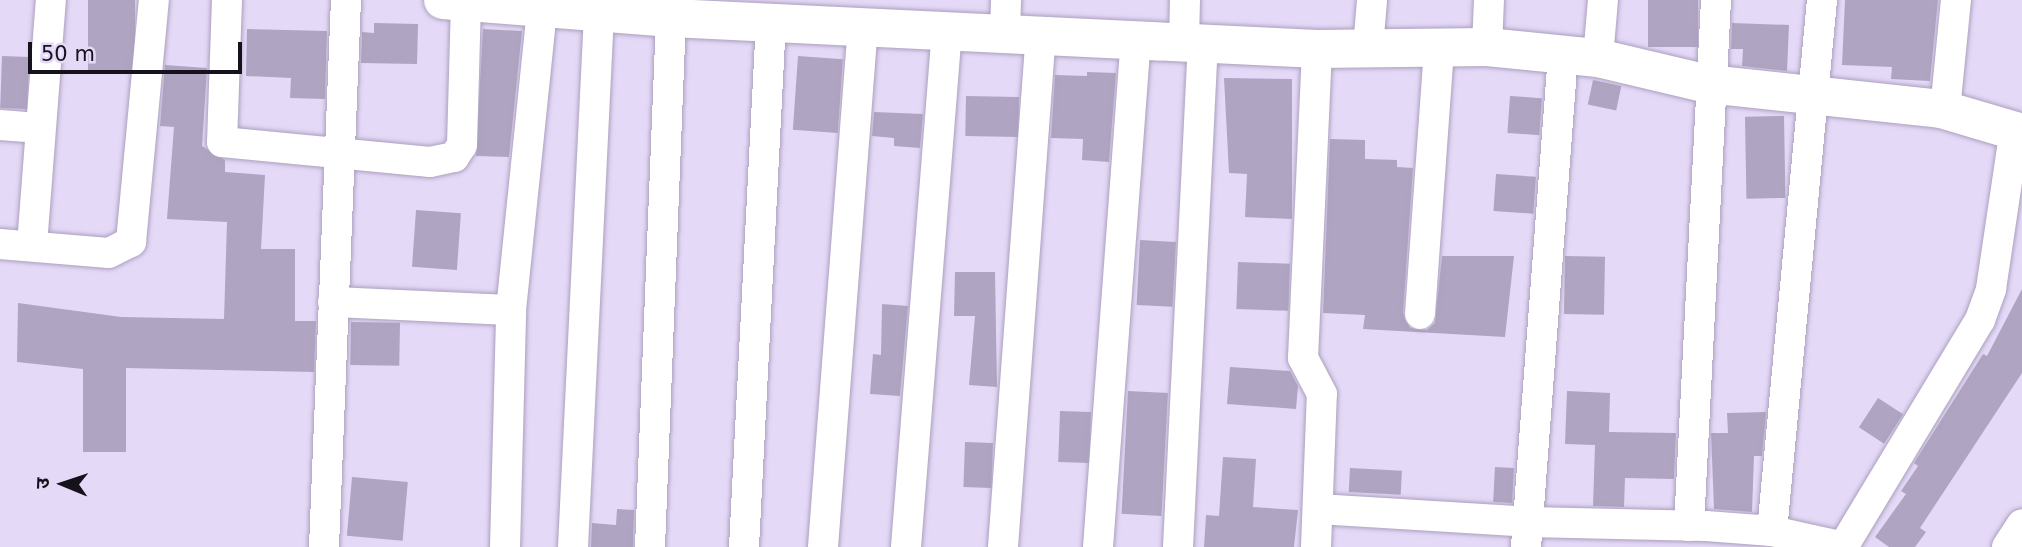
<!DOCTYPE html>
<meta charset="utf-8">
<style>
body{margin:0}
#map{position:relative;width:2022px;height:547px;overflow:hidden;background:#e5d9f8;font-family:"DejaVu Sans","Noto Sans Devanagari",sans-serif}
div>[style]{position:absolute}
.building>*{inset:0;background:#afa4c1;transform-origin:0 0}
.roads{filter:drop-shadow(0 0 2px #aba0bd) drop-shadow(0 0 2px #aba0bd)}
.street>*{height:30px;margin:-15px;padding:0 15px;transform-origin:15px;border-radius:15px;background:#fff}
.secondary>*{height:38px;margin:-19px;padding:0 19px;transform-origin:19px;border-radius:19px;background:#fff}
span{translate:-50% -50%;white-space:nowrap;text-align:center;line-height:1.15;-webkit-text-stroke:6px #e5d9f8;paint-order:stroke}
.north{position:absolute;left:28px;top:449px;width:70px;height:70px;-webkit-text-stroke:5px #e5d9f8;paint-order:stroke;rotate:272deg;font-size:19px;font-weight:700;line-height:28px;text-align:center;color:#16121c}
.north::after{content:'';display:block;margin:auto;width:24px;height:32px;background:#16121c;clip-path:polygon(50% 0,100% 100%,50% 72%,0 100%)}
.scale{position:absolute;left:28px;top:42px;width:214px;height:32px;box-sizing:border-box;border:4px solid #16121c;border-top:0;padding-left:9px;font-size:21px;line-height:24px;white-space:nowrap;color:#16121c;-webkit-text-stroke:5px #e5d9f8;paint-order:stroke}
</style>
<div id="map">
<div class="building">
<i style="left:88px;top:0;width:47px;height:72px"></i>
<i style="left:1648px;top:0;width:50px;height:47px"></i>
<i style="clip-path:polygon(1845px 0,1938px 0,1930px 81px,1891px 79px,1892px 67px,1842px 65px)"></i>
<i style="clip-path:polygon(374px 23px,418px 24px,417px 64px,361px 63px,362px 32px,374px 33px)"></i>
<i style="clip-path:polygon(1732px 23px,1789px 25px,1787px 71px,1742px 66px,1743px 49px,1731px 49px)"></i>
<i style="clip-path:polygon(247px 29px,327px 31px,325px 99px,290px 98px,291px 78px,246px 76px)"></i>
<i style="clip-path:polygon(483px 29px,522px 31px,509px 157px,476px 156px)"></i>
<i style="left:2px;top:56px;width:27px;height:52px;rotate:2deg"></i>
<i style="left:798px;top:56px;width:45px;height:74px;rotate:4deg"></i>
<i style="clip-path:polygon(165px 65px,207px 68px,202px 146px,225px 160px,225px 172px,265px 175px,261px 249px,295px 249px,295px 321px,316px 321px,314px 372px,126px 368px,126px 452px,83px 452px,83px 369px,17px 362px,18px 303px,121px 317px,224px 319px,227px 222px,167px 219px,174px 127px,160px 126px)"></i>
<i style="clip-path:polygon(1087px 72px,1116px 73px,1109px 162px,1082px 160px,1083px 139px,1051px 138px,1055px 75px,1087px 76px)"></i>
<i style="clip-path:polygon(1224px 78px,1292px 79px,1292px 219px,1245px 217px,1247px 174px,1229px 173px)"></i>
<i style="left:1593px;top:80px;width:29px;height:25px;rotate:12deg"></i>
<i style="left:966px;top:96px;width:53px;height:40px;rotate:1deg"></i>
<i style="left:1510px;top:96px;width:32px;height:37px;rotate:4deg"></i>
<i style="clip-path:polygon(874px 112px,923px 114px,920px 148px,894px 146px,894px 138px,872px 136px)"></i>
<i style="left:1784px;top:116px;width:82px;height:39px;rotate:89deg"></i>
<i style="clip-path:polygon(1330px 139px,1365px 140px,1365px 159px,1397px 160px,1397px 167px,1413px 168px,1403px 313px,1410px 328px,1427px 330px,1435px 323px,1442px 256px,1514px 256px,1505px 337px,1363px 329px,1365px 315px,1323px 313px)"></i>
<i style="left:1496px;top:174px;width:40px;height:37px;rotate:4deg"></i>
<i style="left:416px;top:210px;width:45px;height:57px;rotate:4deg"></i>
<i style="left:1140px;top:240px;width:36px;height:65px;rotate:3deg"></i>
<i style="left:1565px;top:256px;width:40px;height:58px;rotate:1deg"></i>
<i style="left:1238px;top:262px;width:52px;height:47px;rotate:2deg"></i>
<i style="clip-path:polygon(955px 272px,995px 272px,997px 387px,969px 385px,975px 316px,954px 316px)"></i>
<i style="clip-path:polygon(2022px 289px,2022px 373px,1920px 528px,1926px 532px,1915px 547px,1889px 547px,1875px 537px,1906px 494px,1901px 491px,1918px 466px,1914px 463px,1983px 354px,1987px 356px)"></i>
<i style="clip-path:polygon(882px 304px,908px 306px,900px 396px,870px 394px,873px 354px,881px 355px)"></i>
<i style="left:351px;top:322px;width:49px;height:43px;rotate:1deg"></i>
<i style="clip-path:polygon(1230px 367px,1290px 371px,1298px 386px,1296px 409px,1227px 404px)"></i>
<i style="left:1128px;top:391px;width:40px;height:123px;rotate:3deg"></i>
<i style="clip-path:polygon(1567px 391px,1610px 393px,1609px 432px,1676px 433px,1674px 479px,1625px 478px,1624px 507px,1593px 506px,1595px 445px,1565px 444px)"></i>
<i style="left:1878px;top:398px;width:30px;height:35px;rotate:33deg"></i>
<i style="left:1060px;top:411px;width:31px;height:51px;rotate:2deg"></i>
<i style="clip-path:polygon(1766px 412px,1762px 456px,1754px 456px,1752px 512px,1714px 509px,1711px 433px,1728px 433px,1727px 413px)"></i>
<i style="left:965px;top:442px;width:28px;height:45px;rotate:2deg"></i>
<i style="clip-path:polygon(1223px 457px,1256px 459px,1253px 507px,1298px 510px,1294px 547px,1204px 547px,1206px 515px,1219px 516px)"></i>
<i style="left:1495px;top:467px;width:19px;height:35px;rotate:3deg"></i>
<i style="left:1350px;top:468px;width:52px;height:24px;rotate:3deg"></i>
<i style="left:352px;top:477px;width:56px;height:59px;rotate:5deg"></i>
<i style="clip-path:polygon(617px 509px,634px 510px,633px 547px,591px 547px,592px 523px,616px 525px)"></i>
</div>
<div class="roads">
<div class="street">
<i style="left:227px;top:0;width:142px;rotate:92deg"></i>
<i style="left:222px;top:142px;width:209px;rotate:5.5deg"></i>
<i style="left:430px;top:162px;width:25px;rotate:-12deg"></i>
<i style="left:454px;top:157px;width:14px;rotate:-56deg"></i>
<i style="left:462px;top:145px;width:144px;rotate:-88.4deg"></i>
<i style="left:1005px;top:31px;width:31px;rotate:-88deg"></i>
<i style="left:1184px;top:41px;width:41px;rotate:-88.6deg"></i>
<i style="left:1487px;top:47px;width:47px;rotate:-87.6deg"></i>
<i style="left:1368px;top:48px;width:48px;rotate:-85.2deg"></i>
<i style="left:1598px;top:58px;width:58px;rotate:-85.1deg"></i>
<i style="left:1945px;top:110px;width:111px;rotate:-84.3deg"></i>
<i style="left:0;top:125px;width:40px;rotate:4.3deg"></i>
<i style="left:0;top:244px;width:109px;rotate:4.7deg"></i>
<i style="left:109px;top:253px;width:25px;rotate:-27deg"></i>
<i style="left:131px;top:242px;width:243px;rotate:-84.6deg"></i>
<i style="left:32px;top:245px;width:246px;rotate:-85.6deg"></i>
<i style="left:333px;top:302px;width:178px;rotate:2.6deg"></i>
<i style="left:1420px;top:314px;width:268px;rotate:-85.9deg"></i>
<i style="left:1318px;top:509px;width:210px;rotate:3.5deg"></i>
<i style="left:1528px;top:522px;width:178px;rotate:1.3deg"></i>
<i style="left:1706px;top:526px;width:66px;rotate:4.3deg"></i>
<i style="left:1772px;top:531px;width:75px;rotate:12.4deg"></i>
<i style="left:1689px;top:526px;width:527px;rotate:-87.06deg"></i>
<i style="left:1772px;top:531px;width:533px;rotate:-84.62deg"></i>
<i style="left:324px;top:547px;width:547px;rotate:-87.7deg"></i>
<i style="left:505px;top:547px;width:237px;rotate:-88.5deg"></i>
<i style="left:511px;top:310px;width:303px;rotate:-84.1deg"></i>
<i style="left:573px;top:547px;width:534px;rotate:-87.21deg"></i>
<i style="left:650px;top:547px;width:529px;rotate:-87.73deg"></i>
<i style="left:744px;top:547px;width:527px;rotate:-87.06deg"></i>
<i style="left:823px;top:547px;width:524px;rotate:-85.62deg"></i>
<i style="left:906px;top:547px;width:520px;rotate:-85.47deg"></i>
<i style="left:1003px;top:547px;width:516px;rotate:-85.78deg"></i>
<i style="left:1098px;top:547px;width:511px;rotate:-85.74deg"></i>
<i style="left:1178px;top:547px;width:506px;rotate:-87.17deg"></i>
<i style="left:1316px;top:547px;width:153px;rotate:-87.8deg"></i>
<i style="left:1322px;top:394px;width:41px;rotate:-117.8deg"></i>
<i style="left:1303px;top:358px;width:309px;rotate:-87.4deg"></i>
<i style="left:1526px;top:547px;width:495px;rotate:-85.7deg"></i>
<i style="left:1843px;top:547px;width:265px;rotate:-58.9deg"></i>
<i style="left:1980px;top:320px;width:33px;rotate:-70deg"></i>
<i style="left:1991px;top:289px;width:162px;rotate:-81.5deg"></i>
<i style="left:2007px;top:547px;width:27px;rotate:-57deg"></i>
</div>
<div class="secondary">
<i style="left:443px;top:0;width:229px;rotate:4.5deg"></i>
<i style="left:671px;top:18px;width:647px;rotate:2.75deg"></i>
<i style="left:1317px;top:49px;width:170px;rotate:-0.7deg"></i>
<i style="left:1487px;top:47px;width:112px;rotate:5.7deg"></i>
<i style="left:1598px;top:58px;width:113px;rotate:13.3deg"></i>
<i style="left:1708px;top:84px;width:234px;rotate:6.1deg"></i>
<i style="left:1941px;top:109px;width:84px;rotate:16.5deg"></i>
</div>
</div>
<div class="north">उ</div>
<div class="scale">50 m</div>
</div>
